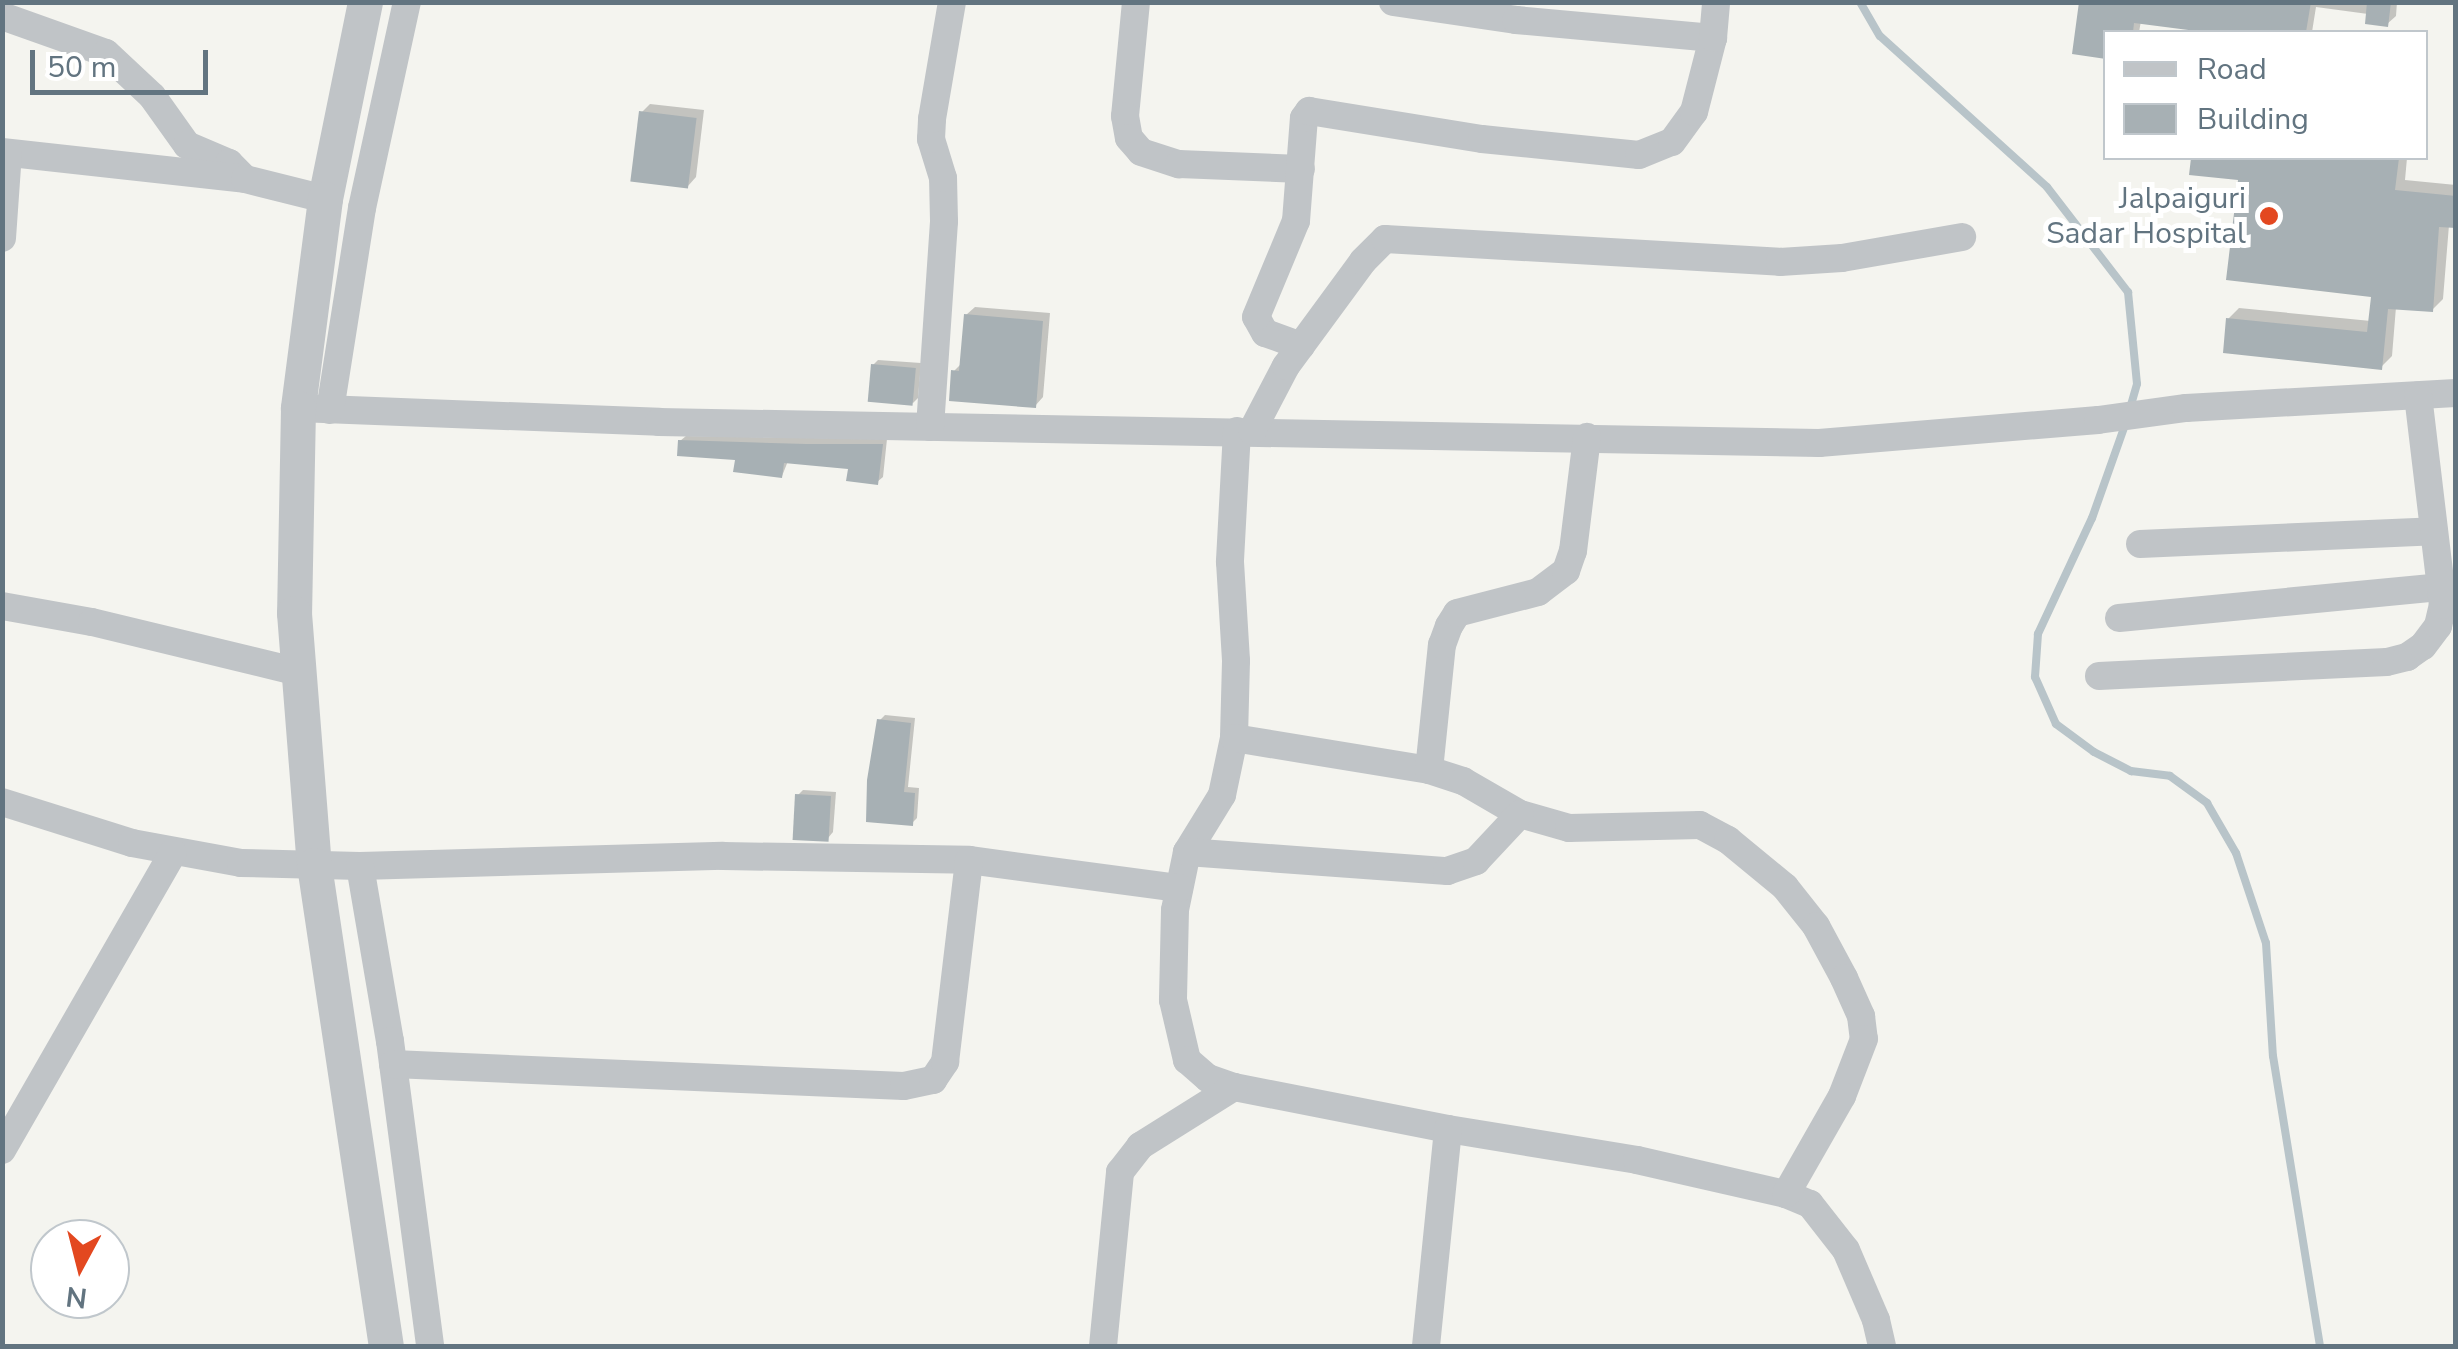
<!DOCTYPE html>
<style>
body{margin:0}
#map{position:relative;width:2458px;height:1349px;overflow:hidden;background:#f4f4ef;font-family:"Nunito Sans",sans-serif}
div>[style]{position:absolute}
.shadow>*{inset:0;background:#0003}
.stream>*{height:8px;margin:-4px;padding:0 4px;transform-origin:4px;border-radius:4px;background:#b8c4c9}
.building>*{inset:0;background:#a7b0b4;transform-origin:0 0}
.minor>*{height:28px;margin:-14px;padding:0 14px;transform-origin:14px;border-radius:14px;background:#c0c4c7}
.tertiary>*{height:35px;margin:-17.5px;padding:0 17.5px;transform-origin:17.5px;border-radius:17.5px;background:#c0c4c7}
.dots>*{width:28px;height:28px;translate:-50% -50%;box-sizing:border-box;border:5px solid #fff;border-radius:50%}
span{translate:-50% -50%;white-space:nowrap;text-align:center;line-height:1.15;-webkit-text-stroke:10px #fff;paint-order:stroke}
.poi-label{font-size:30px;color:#627480}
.right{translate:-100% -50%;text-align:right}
.frame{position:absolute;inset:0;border:5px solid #627480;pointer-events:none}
.legend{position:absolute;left:2103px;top:30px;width:325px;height:130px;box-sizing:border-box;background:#fff;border:2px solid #c0c7cc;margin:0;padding:12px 18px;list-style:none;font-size:30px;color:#627480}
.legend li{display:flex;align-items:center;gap:20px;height:50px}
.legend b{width:50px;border:2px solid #c0c7cc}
.north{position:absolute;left:30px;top:1219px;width:100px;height:100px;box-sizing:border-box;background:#fff;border:2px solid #c0c7cc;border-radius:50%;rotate:187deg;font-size:28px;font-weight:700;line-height:40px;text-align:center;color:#627480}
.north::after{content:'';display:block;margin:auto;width:35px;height:45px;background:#e34820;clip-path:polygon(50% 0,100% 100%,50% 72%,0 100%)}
.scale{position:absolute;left:30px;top:50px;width:178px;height:45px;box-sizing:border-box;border:5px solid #627480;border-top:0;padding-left:12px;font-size:30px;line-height:35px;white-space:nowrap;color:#627480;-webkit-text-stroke:8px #fff;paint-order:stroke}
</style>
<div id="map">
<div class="shadow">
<i style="clip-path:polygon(2081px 2px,2397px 2px,2396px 16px,2387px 24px,2368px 14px,2316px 7px,2312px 32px,2232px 32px,2141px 21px,2139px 32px,2106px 32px)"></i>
<i style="clip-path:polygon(650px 104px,704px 110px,696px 177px,688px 186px,641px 113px)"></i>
<i style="clip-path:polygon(2194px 158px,2407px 158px,2405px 180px,2456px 185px,2456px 226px,2449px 225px,2443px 299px,2432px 310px,2396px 307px,2392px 356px,2381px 367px,2228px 319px,2239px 308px,2371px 321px,2373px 294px,2240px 178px,2192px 173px)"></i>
<i style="clip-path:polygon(975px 307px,1050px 313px,1043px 397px,1035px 406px,954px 371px,962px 363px,966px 315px)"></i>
<i style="clip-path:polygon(878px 360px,921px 363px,918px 398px,913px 403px,873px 365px)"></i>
<i style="clip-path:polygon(686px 436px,887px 439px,883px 477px,877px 482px,851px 467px,788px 461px,782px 476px,680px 441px)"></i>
<i style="clip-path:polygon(885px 715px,915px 718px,908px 787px,919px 788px,917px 818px,912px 823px,880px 720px)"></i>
<i style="clip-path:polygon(803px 790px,836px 792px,833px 832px,828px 838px,798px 795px)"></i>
</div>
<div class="stream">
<i style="left:1860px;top:2px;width:39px;rotate:60deg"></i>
<i style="left:1880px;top:36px;width:225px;rotate:42.1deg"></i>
<i style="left:2047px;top:187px;width:133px;rotate:52.4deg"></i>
<i style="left:2128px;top:292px;width:92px;rotate:84.4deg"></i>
<i style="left:2137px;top:384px;width:29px;rotate:106deg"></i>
<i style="left:2125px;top:425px;width:99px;rotate:109.5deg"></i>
<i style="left:2092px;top:518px;width:128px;rotate:115deg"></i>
<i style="left:2038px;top:634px;width:43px;rotate:94deg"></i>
<i style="left:2035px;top:677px;width:51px;rotate:65.9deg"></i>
<i style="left:2056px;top:724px;width:47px;rotate:36.4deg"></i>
<i style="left:2094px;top:752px;width:42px;rotate:27.2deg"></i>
<i style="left:2131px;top:771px;width:39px;rotate:7deg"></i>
<i style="left:2170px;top:776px;width:46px;rotate:36.1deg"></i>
<i style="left:2207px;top:803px;width:58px;rotate:59.9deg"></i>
<i style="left:2236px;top:853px;width:95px;rotate:71.6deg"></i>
<i style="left:2266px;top:943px;width:113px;rotate:86.5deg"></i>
<i style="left:2273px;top:1056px;width:294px;rotate:80.8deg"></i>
</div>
<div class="building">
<i style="clip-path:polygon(2079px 2px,2311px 2px,2306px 32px,2204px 32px,2134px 23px,2133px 32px,2106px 32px,2106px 59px,2072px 54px)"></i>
<i style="clip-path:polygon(2367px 2px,2391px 2px,2388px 27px,2365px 24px)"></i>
<i style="left:639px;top:111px;width:58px;height:71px;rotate:7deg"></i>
<i style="clip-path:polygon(2191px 158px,2399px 158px,2395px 190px,2456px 196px,2456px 228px,2439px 227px,2433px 312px,2388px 309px,2382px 370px,2223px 353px,2226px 318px,2367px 332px,2371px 297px,2226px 280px,2238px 180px,2189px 175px)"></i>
<i style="clip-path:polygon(964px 314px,1043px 321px,1036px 408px,949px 401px,951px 370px,959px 371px)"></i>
<i style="left:871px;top:364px;width:45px;height:38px;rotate:5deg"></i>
<i style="clip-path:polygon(678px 440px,806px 444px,883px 444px,878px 485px,846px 481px,848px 469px,784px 463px,782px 478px,733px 472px,735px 460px,677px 456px)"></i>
<i style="clip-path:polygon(877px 719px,911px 723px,904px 792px,915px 793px,913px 826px,866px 822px,867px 780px)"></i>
<i style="left:795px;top:794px;width:36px;height:46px;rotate:3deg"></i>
</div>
<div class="minor">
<i style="left:1136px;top:2px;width:115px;rotate:95.5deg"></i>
<i style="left:1125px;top:116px;width:22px;rotate:80deg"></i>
<i style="left:1129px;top:138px;width:18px;rotate:49deg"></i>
<i style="left:1141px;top:152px;width:40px;rotate:18deg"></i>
<i style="left:1179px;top:164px;width:122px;rotate:2.3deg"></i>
<i style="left:1393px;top:2px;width:124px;rotate:8.3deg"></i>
<i style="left:1516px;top:20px;width:198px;rotate:5.2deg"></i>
<i style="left:2px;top:16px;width:110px;rotate:19.6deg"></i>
<i style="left:106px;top:53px;width:63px;rotate:43.1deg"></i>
<i style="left:152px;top:96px;width:60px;rotate:54.5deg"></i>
<i style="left:187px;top:145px;width:46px;rotate:23.2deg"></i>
<i style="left:229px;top:163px;width:21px;rotate:45deg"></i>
<i style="left:2px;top:152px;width:244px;rotate:6.3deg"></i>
<i style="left:245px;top:179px;width:82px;rotate:14deg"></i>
<i style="left:2px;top:238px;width:85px;rotate:-86deg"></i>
<i style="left:1301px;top:346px;width:38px;rotate:-160deg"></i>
<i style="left:1265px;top:333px;width:18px;rotate:-119deg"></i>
<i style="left:1256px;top:317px;width:104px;rotate:-67.4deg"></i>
<i style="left:1296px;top:221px;width:103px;rotate:-85.6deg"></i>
<i style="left:1304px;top:118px;width:9px;rotate:-54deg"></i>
<i style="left:1309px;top:111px;width:175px;rotate:9.2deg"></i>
<i style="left:1482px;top:139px;width:158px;rotate:5.8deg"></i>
<i style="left:1639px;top:155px;width:35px;rotate:-22deg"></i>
<i style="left:1672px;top:142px;width:37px;rotate:-54deg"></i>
<i style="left:1694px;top:112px;width:76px;rotate:-75.6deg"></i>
<i style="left:1713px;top:38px;width:36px;rotate:-85deg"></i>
<i style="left:298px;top:408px;width:361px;rotate:2.2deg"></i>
<i style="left:659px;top:422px;width:1160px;rotate:1.04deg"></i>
<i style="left:1819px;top:443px;width:280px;rotate:-4.7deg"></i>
<i style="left:2098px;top:420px;width:89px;rotate:-7.8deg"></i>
<i style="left:2186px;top:408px;width:270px;rotate:-3.2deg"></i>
<i style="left:330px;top:410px;width:205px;rotate:-81deg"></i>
<i style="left:362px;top:208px;width:211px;rotate:-77.7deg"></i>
<i style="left:930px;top:427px;width:206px;rotate:-86.1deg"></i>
<i style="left:944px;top:221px;width:43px;rotate:-91.3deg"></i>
<i style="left:943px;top:178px;width:41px;rotate:-107.1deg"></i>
<i style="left:931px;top:139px;width:20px;rotate:-87deg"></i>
<i style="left:932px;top:119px;width:119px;rotate:-80.3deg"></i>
<i style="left:1237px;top:431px;width:131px;rotate:93.1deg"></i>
<i style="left:1230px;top:562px;width:99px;rotate:86.5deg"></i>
<i style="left:1236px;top:661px;width:77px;rotate:91.5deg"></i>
<i style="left:1234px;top:738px;width:58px;rotate:101.9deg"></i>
<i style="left:1222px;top:795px;width:67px;rotate:121.6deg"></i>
<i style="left:1187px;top:852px;width:59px;rotate:101.7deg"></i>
<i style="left:1175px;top:910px;width:90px;rotate:91.3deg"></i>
<i style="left:1173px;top:1000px;width:62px;rotate:76.9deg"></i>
<i style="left:1187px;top:1060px;width:28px;rotate:41deg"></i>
<i style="left:1208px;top:1078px;width:28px;rotate:19deg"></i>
<i style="left:1234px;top:1087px;width:218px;rotate:11.1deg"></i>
<i style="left:1448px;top:1129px;width:192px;rotate:9.3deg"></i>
<i style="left:1637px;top:1160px;width:153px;rotate:12.9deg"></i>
<i style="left:1786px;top:1194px;width:26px;rotate:23deg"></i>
<i style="left:1810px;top:1204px;width:58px;rotate:52deg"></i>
<i style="left:1846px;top:1250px;width:76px;rotate:66.8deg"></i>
<i style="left:1876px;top:1320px;width:27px;rotate:77deg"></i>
<i style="left:1252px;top:431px;width:73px;rotate:-62.4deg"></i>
<i style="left:1286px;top:366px;width:130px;rotate:-53.7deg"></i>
<i style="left:1363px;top:261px;width:31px;rotate:-45deg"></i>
<i style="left:1385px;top:239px;width:396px;rotate:3.3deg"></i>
<i style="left:1780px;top:262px;width:62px;rotate:-3.7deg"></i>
<i style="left:1842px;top:258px;width:122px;rotate:-9.9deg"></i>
<i style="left:2140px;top:544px;width:294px;rotate:-2.5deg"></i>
<i style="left:2px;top:606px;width:91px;rotate:10.1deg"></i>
<i style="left:92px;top:622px;width:212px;rotate:13.6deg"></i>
<i style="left:2119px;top:618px;width:322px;rotate:-5.5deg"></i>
<i style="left:2099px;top:676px;width:288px;rotate:-2.8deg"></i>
<i style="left:2387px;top:662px;width:21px;rotate:-14deg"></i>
<i style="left:2407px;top:657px;width:19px;rotate:-35deg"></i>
<i style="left:2423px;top:646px;width:25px;rotate:-53deg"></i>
<i style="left:2438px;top:626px;width:22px;rotate:-77deg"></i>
<i style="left:2443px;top:605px;width:211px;rotate:-96.8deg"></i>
<i style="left:1234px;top:738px;width:198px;rotate:9.3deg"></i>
<i style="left:1429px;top:770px;width:36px;rotate:18deg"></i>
<i style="left:1463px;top:781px;width:66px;rotate:30.1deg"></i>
<i style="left:1520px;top:814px;width:51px;rotate:15.9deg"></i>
<i style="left:1569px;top:828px;width:131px;rotate:-1.3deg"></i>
<i style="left:1700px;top:825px;width:32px;rotate:28deg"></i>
<i style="left:1728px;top:840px;width:74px;rotate:39.5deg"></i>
<i style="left:1785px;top:887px;width:50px;rotate:51.5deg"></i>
<i style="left:1816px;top:926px;width:59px;rotate:61.7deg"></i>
<i style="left:1844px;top:978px;width:42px;rotate:65.9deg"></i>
<i style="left:1861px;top:1016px;width:23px;rotate:83deg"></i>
<i style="left:1864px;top:1039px;width:61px;rotate:111.1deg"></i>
<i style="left:1842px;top:1096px;width:113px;rotate:119.7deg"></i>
<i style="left:1429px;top:770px;width:126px;rotate:-84.1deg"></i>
<i style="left:1442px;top:645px;width:20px;rotate:-70deg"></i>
<i style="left:1449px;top:626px;width:15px;rotate:-58deg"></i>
<i style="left:1457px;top:613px;width:84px;rotate:-14.5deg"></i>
<i style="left:1538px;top:592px;width:35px;rotate:-37deg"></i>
<i style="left:1566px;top:571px;width:21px;rotate:-71deg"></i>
<i style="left:1573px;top:551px;width:115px;rotate:-83deg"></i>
<i style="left:2px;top:802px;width:136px;rotate:17.5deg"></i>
<i style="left:132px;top:843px;width:111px;rotate:10.4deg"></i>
<i style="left:241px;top:863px;width:119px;rotate:1.4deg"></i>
<i style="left:360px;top:866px;width:363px;rotate:-1.6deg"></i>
<i style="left:723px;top:856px;width:246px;rotate:0.9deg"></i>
<i style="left:969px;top:860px;width:212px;rotate:7.6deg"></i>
<i style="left:1187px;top:852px;width:261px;rotate:4.2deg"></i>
<i style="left:1447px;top:871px;width:31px;rotate:-19deg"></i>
<i style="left:1476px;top:861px;width:64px;rotate:-46.9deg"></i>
<i style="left:360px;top:866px;width:178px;rotate:80.3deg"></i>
<i style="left:390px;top:1041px;width:308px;rotate:82.5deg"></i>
<i style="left:393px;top:1064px;width:511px;rotate:2.47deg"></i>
<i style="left:904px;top:1086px;width:30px;rotate:-12deg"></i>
<i style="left:933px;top:1080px;width:22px;rotate:-56deg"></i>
<i style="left:945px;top:1062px;width:203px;rotate:-83.2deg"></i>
<i style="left:2px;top:1150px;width:343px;rotate:-60.1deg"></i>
<i style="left:1103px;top:1346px;width:175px;rotate:-84.4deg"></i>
<i style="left:1120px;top:1172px;width:33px;rotate:-52deg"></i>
<i style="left:1140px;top:1146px;width:111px;rotate:-32.1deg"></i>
<i style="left:1426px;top:1346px;width:218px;rotate:-84.2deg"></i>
</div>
<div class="tertiary">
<i style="left:365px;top:2px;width:201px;rotate:101.5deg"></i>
<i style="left:325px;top:199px;width:211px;rotate:97.4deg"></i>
<i style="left:298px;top:408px;width:205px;rotate:91.1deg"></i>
<i style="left:294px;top:613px;width:253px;rotate:85.5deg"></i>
<i style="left:314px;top:865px;width:486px;rotate:81.5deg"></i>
</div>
<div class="dots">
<i style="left:2269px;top:216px;background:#e34820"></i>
</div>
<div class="poi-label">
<span class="right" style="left:2246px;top:216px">Jalpaiguri<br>Sadar Hospital</span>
</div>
<div class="frame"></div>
<ul class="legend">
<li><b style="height:12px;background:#c0c4c7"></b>Road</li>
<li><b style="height:28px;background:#a7b0b4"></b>Building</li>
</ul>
<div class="north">N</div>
<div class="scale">50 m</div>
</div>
